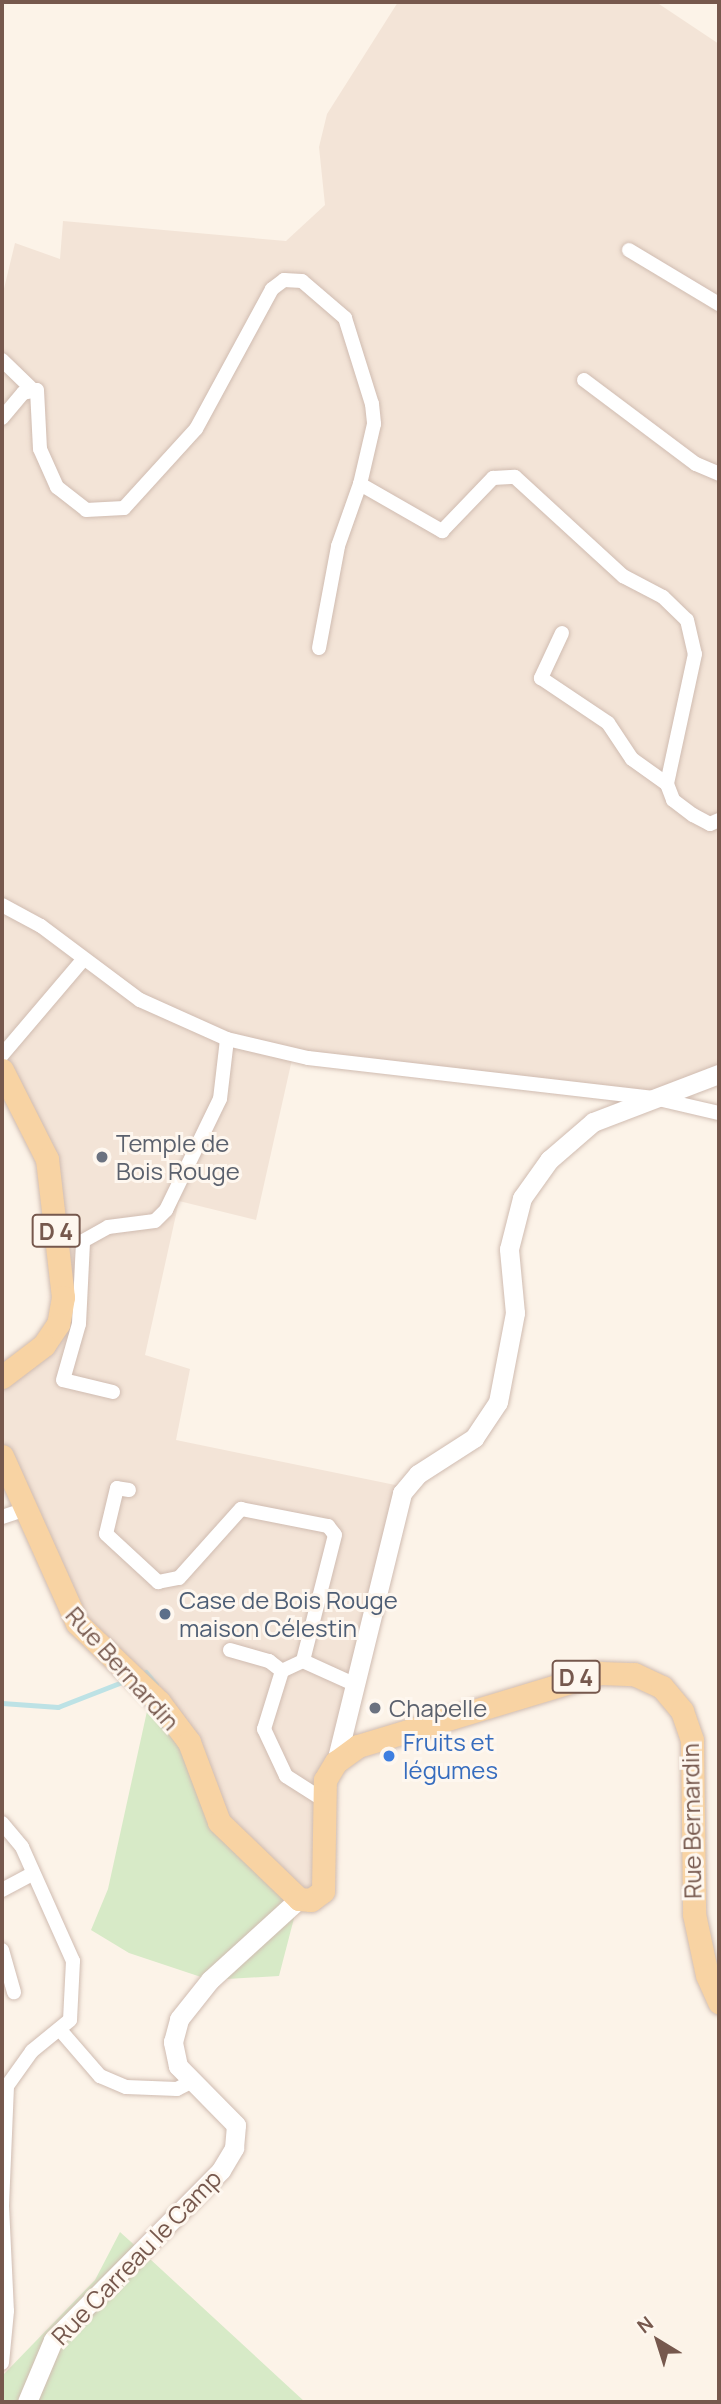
<!DOCTYPE html>
<meta charset="utf-8">
<style>
body{margin:0}
#map{position:relative;width:721px;height:2404px;overflow:hidden;background:#fcf3e8;font-family:Manrope,sans-serif}
div>[style]{position:absolute}
.residential>*{inset:0;background:#f3e4d7}
.green>*{inset:0;background:#d7eac7}
.stream>*{height:4.5px;margin:-2.25px;padding:0 2.25px;transform-origin:2.25px;border-radius:2.25px;background:#bde2e5}
.roads{filter:drop-shadow(0 0 2px #d0bcb1) drop-shadow(0 0 2px #d0bcb1)}
.street>*{height:14px;margin:-7px;padding:0 7px;transform-origin:7px;border-radius:7px;background:#fff}
.secondary>*{height:19px;margin:-9.5px;padding:0 9.5px;transform-origin:9.5px;border-radius:9.5px;background:#fff}
.primary>*{height:23px;margin:-11.5px;padding:0 11.5px;transform-origin:11.5px;border-radius:11.5px;background:#f8d3a3}
.dots>*{width:19px;height:19px;translate:-50% -50%;box-sizing:border-box;border:4px solid #fef7ef;border-radius:50%}
span{translate:-50% -50%;white-space:nowrap;text-align:center;line-height:1.15;-webkit-text-stroke:6px #fef7ef;paint-order:stroke}
.shield-label span{padding:2px 5px;background:#fef7ef;border:2px solid;border-radius:5px;-webkit-text-stroke-width:0}
.shield-label{font-size:23px;color:#76584d;font-weight:700}
.worship-label{font-size:24px;color:#5b616d}
.left{translate:0 -50%;text-align:left}
.service-label{font-size:24px;color:#4e5e75}
.street-label{font-size:24px;color:#76584d}
.shop-label{font-size:24px;color:#366cbe}
.frame{position:absolute;inset:0;border:4px solid #76584d;pointer-events:none}
.north{position:absolute;left:623px;top:2306px;width:70px;height:70px;-webkit-text-stroke:5px #fef7ef;paint-order:stroke;rotate:322deg;font-size:19px;font-weight:700;line-height:28px;text-align:center;color:#76584d}
.north::after{content:'';display:block;margin:auto;width:24px;height:32px;background:#76584d;clip-path:polygon(50% 0,100% 100%,50% 72%,0 100%)}
</style>
<div id="map">
<div class="residential">
<i style="clip-path:polygon(398px 2px,656px 2px,719px 44px,719px 1074px,654px 1098px,293px 1055px,256px 1220px,179px 1201px,145px 1355px,190px 1369px,176px 1440px,405px 1487px,354px 1684px,311px 1900px,251px 1856px,201px 1768px,77px 1623px,2px 1456px,2px 1377px,58px 1324px,51px 1182px,2px 1070px,2px 297px,15px 243px,60px 259px,63px 221px,286px 241px,325px 205px,319px 147px,327px 114px)"></i>
</div>
<div class="green">
<i style="clip-path:polygon(151px 1693px,219px 1822px,299px 1899px,279px 1976px,210px 1980px,129px 1953px,91px 1930px,108px 1889px)"></i>
<i style="clip-path:polygon(120px 2232px,150px 2259px,305px 2402px,2px 2402px,2px 2376px,95px 2280px)"></i>
</div>
<div class="stream">
<i style="left:146px;top:1672px;width:16px;rotate:50deg"></i>
<i style="left:2px;top:1703px;width:56px;rotate:4.1deg"></i>
<i style="left:58px;top:1707px;width:69px;rotate:-21.3deg"></i>
</div>
<div class="roads">
<div class="street">
<i style="left:629px;top:250px;width:105px;rotate:31deg"></i>
<i style="left:2px;top:360px;width:42px;rotate:44deg"></i>
<i style="left:584px;top:380px;width:140px;rotate:36.9deg"></i>
<i style="left:696px;top:464px;width:25px;rotate:23deg"></i>
<i style="left:2px;top:418px;width:33px;rotate:-50deg"></i>
<i style="left:23px;top:393px;width:14px;rotate:-12deg"></i>
<i style="left:37px;top:390px;width:59px;rotate:87.1deg"></i>
<i style="left:40px;top:449px;width:42px;rotate:65.9deg"></i>
<i style="left:57px;top:487px;width:37px;rotate:38deg"></i>
<i style="left:86px;top:510px;width:38px;rotate:-3deg"></i>
<i style="left:124px;top:508px;width:107px;rotate:-47.7deg"></i>
<i style="left:196px;top:429px;width:159px;rotate:-61.5deg"></i>
<i style="left:272px;top:289px;width:15px;rotate:-37deg"></i>
<i style="left:284px;top:280px;width:18px;rotate:3deg"></i>
<i style="left:302px;top:281px;width:57px;rotate:40.7deg"></i>
<i style="left:345px;top:318px;width:90px;rotate:72.6deg"></i>
<i style="left:372px;top:404px;width:20px;rotate:84deg"></i>
<i style="left:374px;top:424px;width:62px;rotate:103.1deg"></i>
<i style="left:360px;top:484px;width:95px;rotate:29.8deg"></i>
<i style="left:442px;top:531px;width:74px;rotate:-46.1deg"></i>
<i style="left:493px;top:478px;width:22px;rotate:-3deg"></i>
<i style="left:515px;top:477px;width:147px;rotate:42.5deg"></i>
<i style="left:623px;top:576px;width:45px;rotate:27.7deg"></i>
<i style="left:663px;top:597px;width:33px;rotate:44deg"></i>
<i style="left:687px;top:620px;width:35px;rotate:77deg"></i>
<i style="left:695px;top:654px;width:133px;rotate:102.2deg"></i>
<i style="left:667px;top:784px;width:17px;rotate:69deg"></i>
<i style="left:673px;top:800px;width:25px;rotate:37deg"></i>
<i style="left:693px;top:815px;width:19px;rotate:28deg"></i>
<i style="left:710px;top:824px;width:10px;rotate:-24deg"></i>
<i style="left:562px;top:633px;width:50px;rotate:115deg"></i>
<i style="left:541px;top:678px;width:81px;rotate:33.9deg"></i>
<i style="left:608px;top:723px;width:43px;rotate:56.3deg"></i>
<i style="left:632px;top:759px;width:43px;rotate:35.5deg"></i>
<i style="left:319px;top:648px;width:104px;rotate:-79.4deg"></i>
<i style="left:338px;top:546px;width:66px;rotate:-70.5deg"></i>
<i style="left:2px;top:905px;width:44px;rotate:28.3deg"></i>
<i style="left:41px;top:926px;width:124px;rotate:36.8deg"></i>
<i style="left:140px;top:1000px;width:95px;rotate:24.1deg"></i>
<i style="left:227px;top:1039px;width:83px;rotate:13.2deg"></i>
<i style="left:308px;top:1058px;width:348px;rotate:6.6deg"></i>
<i style="left:654px;top:1098px;width:67px;rotate:13deg"></i>
<i style="left:2px;top:1055px;width:123px;rotate:-49.6deg"></i>
<i style="left:113px;top:1392px;width:51px;rotate:-166.5deg"></i>
<i style="left:63px;top:1380px;width:58px;rotate:-74.1deg"></i>
<i style="left:79px;top:1324px;width:83px;rotate:-87.2deg"></i>
<i style="left:83px;top:1241px;width:29px;rotate:-29deg"></i>
<i style="left:108px;top:1227px;width:47px;rotate:-7.3deg"></i>
<i style="left:155px;top:1221px;width:16px;rotate:-45deg"></i>
<i style="left:166px;top:1210px;width:123px;rotate:-64.1deg"></i>
<i style="left:220px;top:1099px;width:60px;rotate:-83.3deg"></i>
<i style="left:129px;top:1490px;width:12px;rotate:-171deg"></i>
<i style="left:117px;top:1488px;width:47px;rotate:103.4deg"></i>
<i style="left:106px;top:1534px;width:71px;rotate:42.7deg"></i>
<i style="left:158px;top:1582px;width:21px;rotate:-11deg"></i>
<i style="left:179px;top:1578px;width:93px;rotate:-48.1deg"></i>
<i style="left:241px;top:1509px;width:89px;rotate:11.1deg"></i>
<i style="left:328px;top:1526px;width:11px;rotate:52deg"></i>
<i style="left:335px;top:1535px;width:130px;rotate:104.3deg"></i>
<i style="left:303px;top:1661px;width:56px;rotate:24.3deg"></i>
<i style="left:2px;top:1517px;width:22px;rotate:-18deg"></i>
<i style="left:230px;top:1650px;width:41px;rotate:15.8deg"></i>
<i style="left:269px;top:1661px;width:16px;rotate:38deg"></i>
<i style="left:303px;top:1661px;width:23px;rotate:155deg"></i>
<i style="left:282px;top:1671px;width:61px;rotate:107.2deg"></i>
<i style="left:264px;top:1729px;width:52px;rotate:64.9deg"></i>
<i style="left:286px;top:1776px;width:43px;rotate:32.6deg"></i>
<i style="left:2px;top:1823px;width:31px;rotate:50deg"></i>
<i style="left:22px;top:1847px;width:125px;rotate:65.9deg"></i>
<i style="left:73px;top:1961px;width:59px;rotate:92.9deg"></i>
<i style="left:70px;top:2020px;width:49px;rotate:140.8deg"></i>
<i style="left:32px;top:2051px;width:43px;rotate:125.5deg"></i>
<i style="left:7px;top:2086px;width:120px;rotate:92.4deg"></i>
<i style="left:2px;top:2206px;width:105px;rotate:87.3deg"></i>
<i style="left:7px;top:2311px;width:52px;rotate:95.5deg"></i>
<i style="left:2px;top:1890px;width:34px;rotate:-28deg"></i>
<i style="left:2px;top:1950px;width:44px;rotate:74.1deg"></i>
<i style="left:61px;top:2031px;width:60px;rotate:49.1deg"></i>
<i style="left:100px;top:2076px;width:28px;rotate:23deg"></i>
<i style="left:126px;top:2087px;width:51px;rotate:2.2deg"></i>
<i style="left:177px;top:2089px;width:13px;rotate:-27deg"></i>
</div>
<div class="secondary">
<i style="left:336px;top:1762px;width:277px;rotate:-76.2deg"></i>
<i style="left:402px;top:1493px;width:25px;rotate:-50deg"></i>
<i style="left:418px;top:1474px;width:67px;rotate:-32.7deg"></i>
<i style="left:474px;top:1438px;width:43px;rotate:-56.3deg"></i>
<i style="left:498px;top:1402px;width:91px;rotate:-79.2deg"></i>
<i style="left:515px;top:1313px;width:64px;rotate:-95.4deg"></i>
<i style="left:509px;top:1249px;width:53px;rotate:-75.7deg"></i>
<i style="left:522px;top:1198px;width:47px;rotate:-54.6deg"></i>
<i style="left:549px;top:1160px;width:58px;rotate:-40.8deg"></i>
<i style="left:593px;top:1122px;width:135px;rotate:-20.9deg"></i>
<i style="left:27px;top:2402px;width:67px;rotate:-67.2deg"></i>
<i style="left:53px;top:2340px;width:239px;rotate:-45.3deg"></i>
<i style="left:221px;top:2170px;width:26px;rotate:-59deg"></i>
<i style="left:234px;top:2148px;width:23px;rotate:-85deg"></i>
<i style="left:236px;top:2125px;width:83px;rotate:-134.5deg"></i>
<i style="left:178px;top:2066px;width:25px;rotate:-102deg"></i>
<i style="left:173px;top:2042px;width:24px;rotate:-75deg"></i>
<i style="left:179px;top:2019px;width:50px;rotate:-51.5deg"></i>
<i style="left:210px;top:1980px;width:120px;rotate:-42.3deg"></i>
</div>
<div class="primary">
<i style="left:2px;top:1070px;width:100px;rotate:63.2deg"></i>
<i style="left:47px;top:1159px;width:139px;rotate:83.4deg"></i>
<i style="left:63px;top:1297px;width:27px;rotate:100deg"></i>
<i style="left:58px;top:1324px;width:25px;rotate:124deg"></i>
<i style="left:44px;top:1345px;width:53px;rotate:142.7deg"></i>
<i style="left:2px;top:1456px;width:183px;rotate:65.8deg"></i>
<i style="left:77px;top:1623px;width:114px;rotate:43.9deg"></i>
<i style="left:159px;top:1702px;width:50px;rotate:53.1deg"></i>
<i style="left:189px;top:1742px;width:85px;rotate:69.4deg"></i>
<i style="left:219px;top:1822px;width:111px;rotate:43.9deg"></i>
<i style="left:299px;top:1899px;width:12px;rotate:5deg"></i>
<i style="left:311px;top:1900px;width:15px;rotate:-37deg"></i>
<i style="left:323px;top:1891px;width:111px;rotate:-89deg"></i>
<i style="left:325px;top:1780px;width:21px;rotate:-59deg"></i>
<i style="left:336px;top:1762px;width:27px;rotate:-36deg"></i>
<i style="left:358px;top:1746px;width:253px;rotate:-16.8deg"></i>
<i style="left:600px;top:1673px;width:34px;rotate:2deg"></i>
<i style="left:634px;top:1674px;width:31px;rotate:25deg"></i>
<i style="left:662px;top:1687px;width:31px;rotate:50deg"></i>
<i style="left:682px;top:1711px;width:31px;rotate:71deg"></i>
<i style="left:692px;top:1740px;width:174px;rotate:89.3deg"></i>
<i style="left:694px;top:1914px;width:62px;rotate:78deg"></i>
<i style="left:707px;top:1975px;width:30px;rotate:66deg"></i>
</div>
</div>
<div class="dots">
<i style="left:102px;top:1157px;background:#6b7280"></i>
<i style="left:165px;top:1614px;background:#5c6f8a"></i>
<i style="left:375px;top:1708px;background:#6b7280"></i>
<i style="left:389px;top:1756px;background:#3f7fe0"></i>
</div>
<div class="shield-label">
<span style="left:56px;top:1231px">D 4</span>
<span style="left:576px;top:1677px">D 4</span>
</div>
<div class="worship-label">
<span class="left" style="left:116px;top:1157px">Temple de<br>Bois Rouge</span>
<span class="left" style="left:389px;top:1708px">Chapelle</span>
</div>
<div class="service-label">
<span class="left" style="left:179px;top:1614px">Case de Bois Rouge<br>maison Célestin</span>
</div>
<div class="street-label">
<span style="left:123px;top:1668px;rotate:48deg">Rue Bernardin</span>
<span style="left:691px;top:1821px;rotate:-91deg">Rue Bernardin</span>
<span style="left:136px;top:2257px;rotate:-46deg">Rue Carreau le Camp</span>
</div>
<div class="shop-label">
<span class="left" style="left:403px;top:1756px">Fruits et<br>légumes</span>
</div>
<div class="frame"></div>
<div class="north">N</div>
</div>
